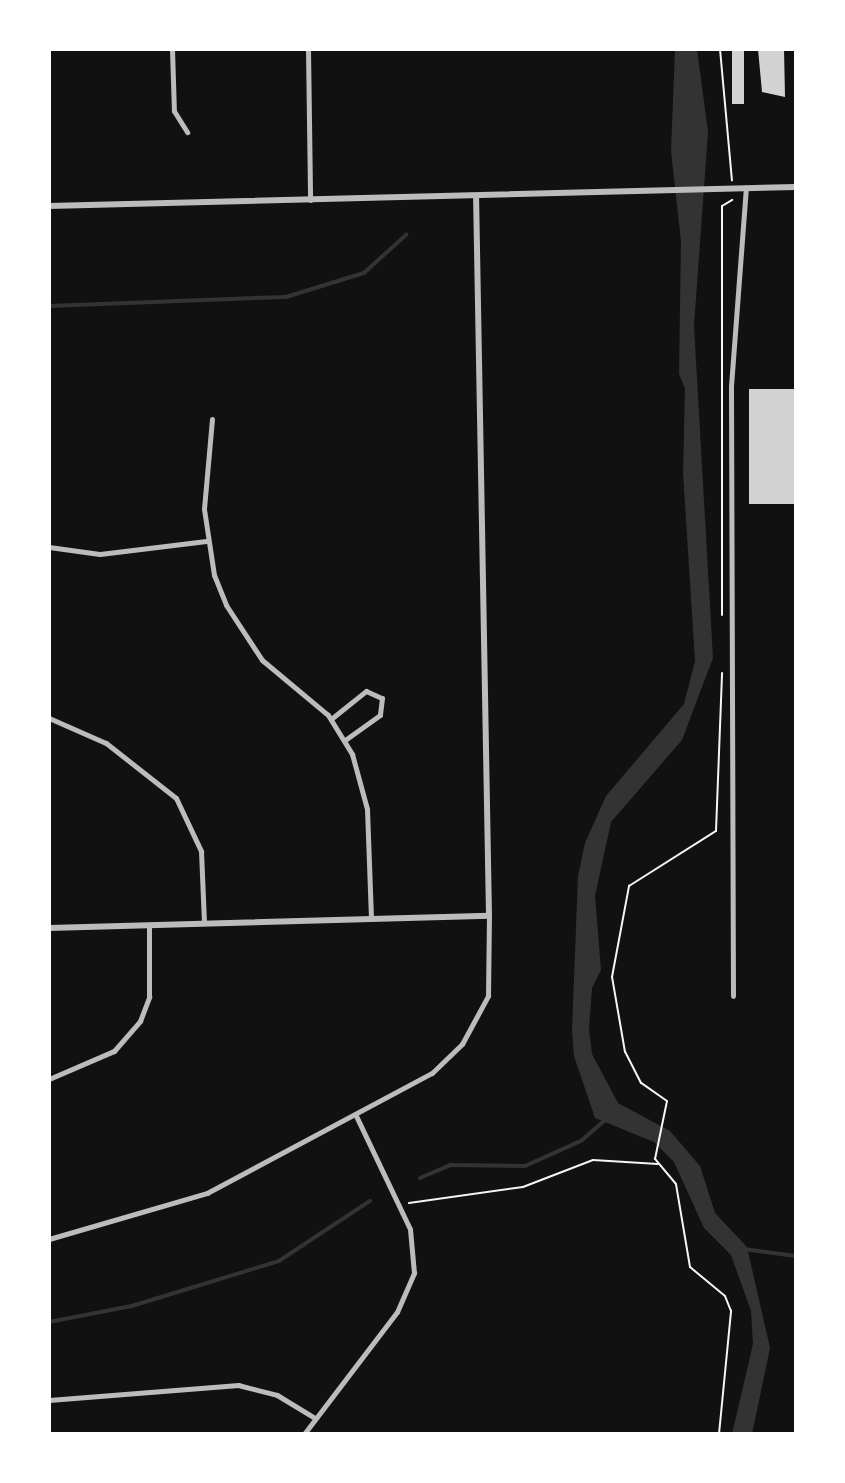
<!DOCTYPE html>
<style>
body{margin:0}
#map{position:relative;width:845px;height:1483px;overflow:hidden;background:#111;font-family:"Roboto Condensed",sans-serif}
div>[style]{position:absolute}
.water>*{inset:0;background:#333}
.stream>*{height:3.5px;margin:-1.75px;padding:0 1.75px;transform-origin:1.75px;border-radius:1.75px;background:#333}
.building>*{inset:0;background:#d3d3d3;transform-origin:0 0}
.path>*{height:2px;margin:-1px;padding:0 1px;transform-origin:1px;border-radius:1px;background:#f5f5f5}
.minor>*{height:5px;margin:-2.5px;padding:0 2.5px;transform-origin:2.5px;border-radius:2.5px;background:#bcbcbc}
.tertiary>*{height:6px;margin:-3px;padding:0 3px;transform-origin:3px;border-radius:3px;background:#bcbcbc}
span{translate:-50% -50%;white-space:nowrap;text-align:center;line-height:1.15;-webkit-text-stroke:7px #fff;paint-order:stroke}
.frame{position:absolute;inset:0;border:51px solid #fff;pointer-events:none}
</style>
<div id="map">
<div class="water">
<i style="clip-path:polygon(675px 49px,697px 49px,708px 132px,694px 326px,713px 658px,682px 740px,611px 822px,595px 896px,601px 970px,592px 988px,589px 1030px,592px 1054px,618px 1103px,670px 1131px,700px 1166px,715px 1213px,747px 1247px,770px 1348px,752px 1434px,732px 1434px,753px 1344px,751px 1311px,731px 1255px,704px 1228px,674px 1162px,654px 1142px,595px 1118px,574px 1056px,572px 1030px,578px 876px,585px 843px,606px 796px,684px 704px,695px 661px,683px 473px,685px 389px,679px 374px,681px 241px,671px 151px)"></i>
</div>
<div class="stream">
<i style="left:49px;top:306px;width:237px;rotate:-2.2deg"></i>
<i style="left:286px;top:297px;width:82px;rotate:-17.1deg"></i>
<i style="left:364px;top:273px;width:57px;rotate:-42.1deg"></i>
<i style="left:420px;top:1178px;width:33px;rotate:-23deg"></i>
<i style="left:450px;top:1165px;width:75px;rotate:0.8deg"></i>
<i style="left:525px;top:1166px;width:61px;rotate:-24.1deg"></i>
<i style="left:581px;top:1141px;width:35px;rotate:-41deg"></i>
<i style="left:744px;top:1249px;width:52px;rotate:7.7deg"></i>
<i style="left:49px;top:1322px;width:85px;rotate:-10.9deg"></i>
<i style="left:132px;top:1306px;width:154px;rotate:-17deg"></i>
<i style="left:279px;top:1261px;width:109px;rotate:-33.4deg"></i>
</div>
<div class="building">
<i style="left:732px;top:49px;width:12px;height:55px"></i>
<i style="clip-path:polygon(758px 49px,784px 49px,785px 97px,762px 92px)"></i>
<i style="left:749px;top:389px;width:47px;height:115px"></i>
</div>
<div class="path">
<i style="left:720px;top:49px;width:132px;rotate:84.8deg"></i>
<i style="left:722px;top:615px;width:409px;rotate:-90deg"></i>
<i style="left:722px;top:206px;width:12px;rotate:-31deg"></i>
<i style="left:409px;top:1203px;width:115px;rotate:-8deg"></i>
<i style="left:523px;top:1187px;width:75px;rotate:-21.1deg"></i>
<i style="left:593px;top:1160px;width:65px;rotate:3.5deg"></i>
<i style="left:719px;top:1434px;width:124px;rotate:-84.4deg"></i>
<i style="left:731px;top:1311px;width:16px;rotate:-112deg"></i>
<i style="left:725px;top:1296px;width:45px;rotate:-140.4deg"></i>
<i style="left:690px;top:1267px;width:84px;rotate:-99.6deg"></i>
<i style="left:676px;top:1184px;width:33px;rotate:-130deg"></i>
<i style="left:655px;top:1159px;width:59px;rotate:-78.3deg"></i>
<i style="left:667px;top:1101px;width:32px;rotate:-145deg"></i>
<i style="left:641px;top:1083px;width:35px;rotate:-117deg"></i>
<i style="left:625px;top:1052px;width:76px;rotate:-99.8deg"></i>
<i style="left:612px;top:977px;width:93px;rotate:-79.4deg"></i>
<i style="left:629px;top:886px;width:103px;rotate:-32.3deg"></i>
<i style="left:716px;top:831px;width:158px;rotate:-87.8deg"></i>
</div>
<div class="minor">
<i style="left:172px;top:49px;width:62px;rotate:88.2deg"></i>
<i style="left:174px;top:111px;width:25px;rotate:58deg"></i>
<i style="left:308px;top:49px;width:151px;rotate:89.2deg"></i>
<i style="left:212px;top:419px;width:90px;rotate:95.1deg"></i>
<i style="left:204px;top:509px;width:67px;rotate:81.4deg"></i>
<i style="left:214px;top:575px;width:32px;rotate:68deg"></i>
<i style="left:226px;top:605px;width:66px;rotate:56.8deg"></i>
<i style="left:262px;top:660px;width:86px;rotate:39.8deg"></i>
<i style="left:328px;top:715px;width:46px;rotate:58.4deg"></i>
<i style="left:352px;top:754px;width:57px;rotate:74.7deg"></i>
<i style="left:367px;top:809px;width:110px;rotate:87.9deg"></i>
<i style="left:49px;top:547px;width:51px;rotate:7.8deg"></i>
<i style="left:100px;top:554px;width:107px;rotate:-7deg"></i>
<i style="left:49px;top:718px;width:62px;rotate:23.7deg"></i>
<i style="left:106px;top:743px;width:89px;rotate:38.2deg"></i>
<i style="left:176px;top:798px;width:59px;rotate:64.7deg"></i>
<i style="left:201px;top:851px;width:72px;rotate:87.6deg"></i>
<i style="left:331px;top:719px;width:45px;rotate:-38.7deg"></i>
<i style="left:366px;top:691px;width:17px;rotate:24deg"></i>
<i style="left:382px;top:698px;width:17px;rotate:97deg"></i>
<i style="left:380px;top:715px;width:43px;rotate:144.5deg"></i>
<i style="left:733px;top:996px;width:610px;rotate:-90.19deg"></i>
<i style="left:731px;top:386px;width:199px;rotate:-85.7deg"></i>
<i style="left:49px;top:1079px;width:71px;rotate:-23.3deg"></i>
<i style="left:114px;top:1051px;width:40px;rotate:-49deg"></i>
<i style="left:140px;top:1021px;width:26px;rotate:-69deg"></i>
<i style="left:149px;top:997px;width:72px;rotate:-90deg"></i>
<i style="left:49px;top:1239px;width:165px;rotate:-16.2deg"></i>
<i style="left:207px;top:1193px;width:255px;rotate:-28.1deg"></i>
<i style="left:432px;top:1073px;width:42px;rotate:-44deg"></i>
<i style="left:462px;top:1044px;width:55px;rotate:-61.6deg"></i>
<i style="left:488px;top:996px;width:80px;rotate:-89.3deg"></i>
<i style="left:49px;top:1400px;width:190px;rotate:-4.5deg"></i>
<i style="left:238px;top:1385px;width:40px;rotate:14.4deg"></i>
<i style="left:277px;top:1395px;width:44px;rotate:31.2deg"></i>
<i style="left:304px;top:1434px;width:153px;rotate:-52.7deg"></i>
<i style="left:397px;top:1312px;width:43px;rotate:-66.4deg"></i>
<i style="left:414px;top:1273px;width:44px;rotate:-95.2deg"></i>
<i style="left:410px;top:1229px;width:125px;rotate:-115.5deg"></i>
</div>
<div class="tertiary">
<i style="left:49px;top:206px;width:747px;rotate:-1.46deg"></i>
<i style="left:49px;top:928px;width:440px;rotate:-1.6deg"></i>
<i style="left:489px;top:916px;width:720px;rotate:-91.03deg"></i>
</div>
<div class="frame"></div>
</div>
